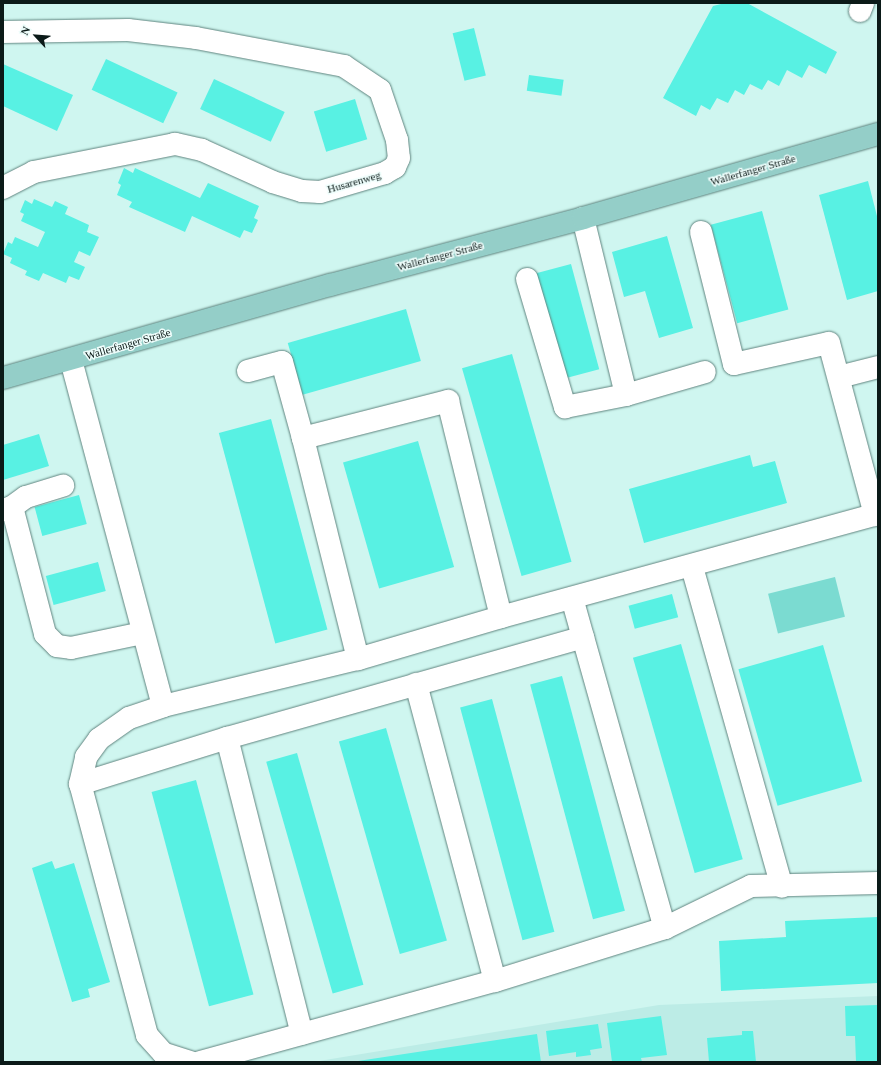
<!DOCTYPE html>
<meta charset="utf-8">
<style>
body{margin:0}
#map{position:relative;width:881px;height:1065px;overflow:hidden;background:#cff6f0;font-family:"Times New Roman",serif}
div>[style]{position:absolute}
.built>*{inset:0;background:#bcece6}
.green>*{inset:0;background:#7bdbd1;transform-origin:0 0}
.building>*{inset:0;background:#58f1e3;transform-origin:0 0}
.roads{filter:drop-shadow(0 0 1px #60847f) drop-shadow(0 0 1px #60847f)}
.minor>*{height:22px;margin:-11px;padding:0 11px;transform-origin:11px;border-radius:11px;background:#fff}
.major>*{height:22px;margin:-11px;padding:0 11px;transform-origin:11px;border-radius:11px;background:#94cec8}
span{translate:-50% -50%;white-space:nowrap;text-align:center;line-height:1.15;-webkit-text-stroke:3px #eefdfb;paint-order:stroke}
.street-label{font-size:11px;color:#0b1a18}
.frame{position:absolute;inset:0;border:4px solid #0b1a18;pointer-events:none}
.north{position:absolute;left:16px;top:16px;width:40px;height:40px;-webkit-text-stroke:3px #eefdfb;paint-order:stroke;rotate:296deg;font-size:11px;font-weight:700;line-height:16px;text-align:center;color:#0b1a18}
.north::after{content:'';display:block;margin:auto;width:14px;height:18px;background:#0b1a18;clip-path:polygon(50% 0,100% 100%,50% 72%,0 100%)}
</style>
<div id="map">
<div class="built">
<i style="clip-path:polygon(878px 996px,878px 1062px,313px 1062px,659px 1005px)"></i>
</div>
<div class="green">
<i style="left:835px;top:577px;width:41px;height:69px;rotate:76deg"></i>
</div>
<div class="building">
<i style="clip-path:polygon(725px 3px,747px 3px,837px 52px,826px 74px,809px 65px,802px 78px,787px 70px,779px 86px,768px 80px,762px 90px,750px 84px,744px 95px,735px 90px,728px 103px,717px 98px,710px 110px,701px 105px,696px 116px,663px 98px,713px 6px)"></i>
<i style="left:474px;top:28px;width:49px;height:22px;rotate:76deg"></i>
<i style="left:106px;top:59px;width:79px;height:34px;rotate:25deg"></i>
<i style="clip-path:polygon(3px 64px,73px 95px,57px 131px,3px 106px)"></i>
<i style="left:529px;top:75px;width:35px;height:16px;rotate:8deg"></i>
<i style="left:214px;top:79px;width:78px;height:33px;rotate:25deg"></i>
<i style="left:355px;top:99px;width:42px;height:43px;rotate:73deg"></i>
<i style="clip-path:polygon(124px 168px,133px 173px,135px 168px,200px 198px,208px 183px,259px 206px,254px 218px,258px 220px,252px 233px,244px 230px,240px 238px,192px 216px,185px 232px,129px 207px,132px 202px,117px 195px,121px 185px,118px 183px)"></i>
<i style="clip-path:polygon(868px 181px,878px 220px,878px 291px,847px 300px,819px 195px)"></i>
<i style="clip-path:polygon(34px 199px,52px 207px,55px 201px,68px 207px,65px 214px,89px 225px,87px 232px,99px 237px,90px 256px,79px 251px,74px 262px,85px 267px,79px 280px,69px 276px,66px 283px,43px 273px,39px 281px,25px 275px,27px 271px,10px 263px,12px 258px,3px 254px,8px 242px,12px 244px,15px 237px,38px 247px,45px 232px,21px 221px,24px 214px,20px 212px,25px 200px,32px 204px)"></i>
<i style="left:762px;top:211px;width:102px;height:53px;rotate:75deg"></i>
<i style="clip-path:polygon(667px 236px,693px 328px,659px 338px,645px 291px,624px 297px,612px 252px)"></i>
<i style="left:571px;top:264px;width:109px;height:37px;rotate:75deg"></i>
<i style="left:406px;top:309px;width:54px;height:123px;rotate:74deg"></i>
<i style="left:512px;top:354px;width:216px;height:52px;rotate:74deg"></i>
<i style="left:271px;top:419px;width:218px;height:54px;rotate:75deg"></i>
<i style="clip-path:polygon(39px 434px,49px 466px,3px 480px,3px 445px)"></i>
<i style="left:418px;top:441px;width:131px;height:78px;rotate:74deg"></i>
<i style="clip-path:polygon(750px 455px,753px 467px,775px 461px,787px 503px,644px 543px,629px 489px)"></i>
<i style="left:79px;top:495px;width:30px;height:46px;rotate:75deg"></i>
<i style="left:98px;top:562px;width:30px;height:54px;rotate:75deg"></i>
<i style="left:672px;top:594px;width:24px;height:45px;rotate:75deg"></i>
<i style="left:681px;top:644px;width:224px;height:50px;rotate:74deg"></i>
<i style="left:823px;top:645px;width:142px;height:88px;rotate:74deg"></i>
<i style="left:562px;top:676px;width:243px;height:33px;rotate:75deg"></i>
<i style="left:492px;top:699px;width:241px;height:33px;rotate:75deg"></i>
<i style="left:386px;top:728px;width:221px;height:49px;rotate:74deg"></i>
<i style="left:297px;top:753px;width:241px;height:32px;rotate:74deg"></i>
<i style="left:196px;top:780px;width:222px;height:46px;rotate:75deg"></i>
<i style="clip-path:polygon(52px 861px,55px 869px,74px 863px,110px 982px,88px 989px,90px 997px,72px 1002px,32px 868px)"></i>
<i style="clip-path:polygon(878px 917px,878px 983px,721px 991px,719px 941px,786px 937px,785px 921px)"></i>
<i style="clip-path:polygon(878px 1005px,878px 1062px,856px 1062px,855px 1036px,846px 1036px,845px 1006px)"></i>
<i style="clip-path:polygon(661px 1016px,667px 1055px,641px 1058px,642px 1062px,612px 1062px,607px 1023px)"></i>
<i style="clip-path:polygon(598px 1024px,602px 1048px,590px 1050px,591px 1055px,576px 1057px,576px 1052px,549px 1056px,546px 1031px)"></i>
<i style="clip-path:polygon(742px 1031px,753px 1031px,756px 1062px,709px 1062px,707px 1038px,742px 1035px)"></i>
<i style="clip-path:polygon(537px 1034px,541px 1062px,359px 1062px,358px 1061px)"></i>
</div>
<div class="roads">
<div class="minor">
<i style="left:860px;top:11px;width:9px;rotate:-69deg"></i>
<i style="left:3px;top:32px;width:125px;rotate:-0.9deg"></i>
<i style="left:128px;top:30px;width:68px;rotate:6.7deg"></i>
<i style="left:196px;top:38px;width:151px;rotate:10.7deg"></i>
<i style="left:344px;top:66px;width:43px;rotate:33.7deg"></i>
<i style="left:380px;top:90px;width:53px;rotate:71.2deg"></i>
<i style="left:397px;top:140px;width:18px;rotate:84deg"></i>
<i style="left:399px;top:158px;width:10px;rotate:114deg"></i>
<i style="left:395px;top:167px;width:12px;rotate:149deg"></i>
<i style="left:385px;top:173px;width:68px;rotate:163.7deg"></i>
<i style="left:320px;top:192px;width:18px;rotate:-177deg"></i>
<i style="left:302px;top:191px;width:30px;rotate:-163deg"></i>
<i style="left:273px;top:182px;width:78px;rotate:-155.7deg"></i>
<i style="left:202px;top:150px;width:28px;rotate:-167deg"></i>
<i style="left:175px;top:144px;width:144px;rotate:168.8deg"></i>
<i style="left:34px;top:172px;width:35px;rotate:153deg"></i>
<i style="left:583px;top:218px;width:182px;rotate:76.3deg"></i>
<i style="left:701px;top:232px;width:136px;rotate:76deg"></i>
<i style="left:734px;top:364px;width:97px;rotate:-12.5deg"></i>
<i style="left:829px;top:343px;width:178px;rotate:75deg"></i>
<i style="left:527px;top:279px;width:134px;rotate:73.5deg"></i>
<i style="left:565px;top:407px;width:62px;rotate:-11.1deg"></i>
<i style="left:626px;top:395px;width:82px;rotate:-16.2deg"></i>
<i style="left:71px;top:360px;width:358px;rotate:75.1deg"></i>
<i style="left:248px;top:371px;width:35px;rotate:-15deg"></i>
<i style="left:282px;top:362px;width:79px;rotate:74.6deg"></i>
<i style="left:839px;top:377px;width:40px;rotate:-14.4deg"></i>
<i style="left:12px;top:507px;width:17px;rotate:-36deg"></i>
<i style="left:26px;top:497px;width:39px;rotate:-17deg"></i>
<i style="left:3px;top:510px;width:9px;rotate:-18deg"></i>
<i style="left:12px;top:507px;width:131px;rotate:75.4deg"></i>
<i style="left:45px;top:634px;width:17px;rotate:45deg"></i>
<i style="left:57px;top:646px;width:14px;rotate:8deg"></i>
<i style="left:71px;top:648px;width:73px;rotate:-11.9deg"></i>
<i style="left:692px;top:567px;width:332px;rotate:74.3deg"></i>
<i style="left:572px;top:598px;width:343px;rotate:74.3deg"></i>
<i style="left:358px;top:659px;width:228px;rotate:-104deg"></i>
<i style="left:303px;top:438px;width:150px;rotate:-14.3deg"></i>
<i style="left:448px;top:401px;width:222px;rotate:76.2deg"></i>
<i style="left:416px;top:684px;width:307px;rotate:75.1deg"></i>
<i style="left:227px;top:738px;width:370px;rotate:-15.8deg"></i>
<i style="left:80px;top:784px;width:154px;rotate:-17.4deg"></i>
<i style="left:227px;top:738px;width:305px;rotate:75.8deg"></i>
<i style="left:190px;top:1062px;width:28px;rotate:-162deg"></i>
<i style="left:163px;top:1053px;width:24px;rotate:-132deg"></i>
<i style="left:147px;top:1035px;width:260px;rotate:-104.9deg"></i>
<i style="left:80px;top:784px;width:28px;rotate:-77deg"></i>
<i style="left:86px;top:757px;width:22px;rotate:-54deg"></i>
<i style="left:99px;top:739px;width:37px;rotate:-35deg"></i>
<i style="left:129px;top:718px;width:36px;rotate:-19deg"></i>
<i style="left:163px;top:706px;width:201px;rotate:-13.6deg"></i>
<i style="left:358px;top:659px;width:149px;rotate:-16.4deg"></i>
<i style="left:501px;top:617px;width:391px;rotate:-15.3deg"></i>
<i style="left:200px;top:1062px;width:306px;rotate:-15.4deg"></i>
<i style="left:495px;top:981px;width:178px;rotate:-17.3deg"></i>
<i style="left:665px;top:928px;width:96px;rotate:-26deg"></i>
<i style="left:751px;top:886px;width:127px;rotate:-1.4deg"></i>
</div>
<div class="major">
<i style="left:3px;top:378px;width:340px;rotate:-15.9deg"></i>
<i style="left:330px;top:285px;width:262px;rotate:-14.8deg"></i>
<i style="left:583px;top:218px;width:307px;rotate:-15.9deg"></i>
</div>
</div>
<div class="street-label">
<span style="left:753px;top:170px;rotate:-16deg">Wallerfanger Straße</span>
<span style="left:354px;top:182px;rotate:-16deg">Husarenweg</span>
<span style="left:440px;top:256px;rotate:-15deg">Wallerfanger Straße</span>
<span style="left:128px;top:344px;rotate:-16deg">Wallerfanger Straße</span>
</div>
<div class="frame"></div>
<div class="north">N</div>
</div>
